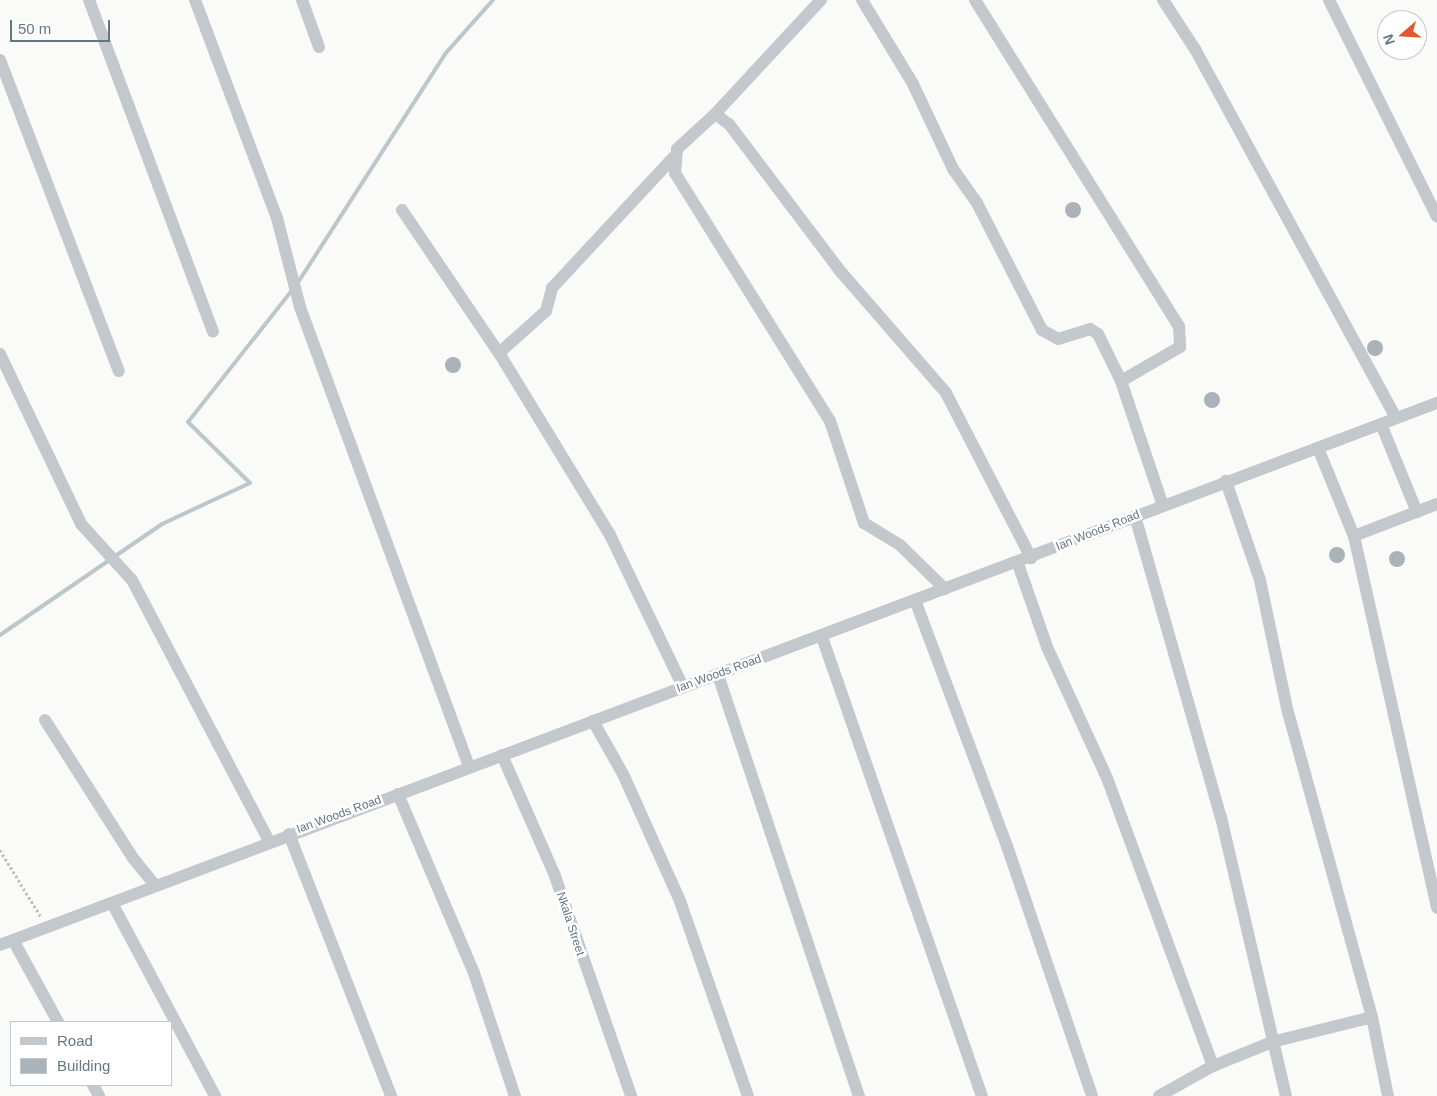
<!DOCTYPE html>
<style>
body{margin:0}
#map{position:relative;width:1437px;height:1096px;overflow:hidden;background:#fafaf8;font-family:Arial,sans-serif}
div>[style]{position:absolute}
.stream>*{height:4px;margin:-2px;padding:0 2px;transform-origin:2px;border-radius:2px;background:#bbc7cb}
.building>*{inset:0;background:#aab3b9}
.round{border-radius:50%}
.path>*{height:2.5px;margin-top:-1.25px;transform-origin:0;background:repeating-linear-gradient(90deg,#bbbfc2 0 2.5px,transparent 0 5px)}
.minor>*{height:12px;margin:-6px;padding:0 6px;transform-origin:6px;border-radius:6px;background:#c3c8cc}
span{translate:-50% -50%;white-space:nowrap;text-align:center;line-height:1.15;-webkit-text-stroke:5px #fff;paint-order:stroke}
.street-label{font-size:12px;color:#657683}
.legend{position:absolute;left:10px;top:1021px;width:162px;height:65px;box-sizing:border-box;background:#fff;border:1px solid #c1c8cd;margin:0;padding:6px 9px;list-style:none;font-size:15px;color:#657683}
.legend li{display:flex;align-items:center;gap:10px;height:25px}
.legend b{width:25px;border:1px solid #c1c8cd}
.north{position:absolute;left:1377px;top:10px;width:50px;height:50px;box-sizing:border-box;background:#fff;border:1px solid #c1c8cd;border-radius:50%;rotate:251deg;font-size:14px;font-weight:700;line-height:20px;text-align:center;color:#657683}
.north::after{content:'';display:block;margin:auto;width:18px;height:22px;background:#e4572e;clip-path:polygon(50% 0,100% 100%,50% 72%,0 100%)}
.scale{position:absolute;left:10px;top:20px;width:100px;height:22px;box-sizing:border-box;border:2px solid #657683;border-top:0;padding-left:6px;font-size:15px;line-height:18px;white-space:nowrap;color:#657683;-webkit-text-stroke:4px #fff;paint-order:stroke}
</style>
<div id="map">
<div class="stream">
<i style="left:297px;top:284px;width:274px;rotate:-57.2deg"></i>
<i style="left:445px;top:54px;width:72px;rotate:-48.4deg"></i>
<i style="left:0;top:635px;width:196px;rotate:-34.4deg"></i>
<i style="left:162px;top:524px;width:97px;rotate:-25deg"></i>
<i style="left:250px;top:483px;width:87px;rotate:-135.5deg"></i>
<i style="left:188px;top:422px;width:169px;rotate:-51.7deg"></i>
</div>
<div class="building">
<i class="round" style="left:1065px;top:202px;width:16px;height:16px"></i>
<i class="round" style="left:1367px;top:340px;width:16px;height:16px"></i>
<i class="round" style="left:445px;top:357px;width:16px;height:16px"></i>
<i class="round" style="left:1204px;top:392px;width:16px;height:16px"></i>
<i class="round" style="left:1329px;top:547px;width:16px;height:16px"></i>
<i class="round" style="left:1389px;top:551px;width:16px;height:16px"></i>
</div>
<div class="path">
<i style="left:0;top:850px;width:79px;rotate:58.5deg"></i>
</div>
<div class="minor">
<i style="left:89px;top:0;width:354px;rotate:69.5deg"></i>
<i style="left:195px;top:0;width:233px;rotate:69.4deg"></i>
<i style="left:277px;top:218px;width:92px;rotate:75.5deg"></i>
<i style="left:300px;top:307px;width:490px;rotate:69.8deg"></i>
<i style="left:302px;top:0;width:50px;rotate:70.1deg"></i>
<i style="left:862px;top:0;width:98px;rotate:58.7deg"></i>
<i style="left:913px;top:84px;width:94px;rotate:64.8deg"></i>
<i style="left:953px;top:169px;width:42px;rotate:54.8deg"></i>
<i style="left:977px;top:203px;width:143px;rotate:62.9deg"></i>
<i style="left:1042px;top:330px;width:18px;rotate:29deg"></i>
<i style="left:1058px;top:339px;width:34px;rotate:-17deg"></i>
<i style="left:1090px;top:329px;width:9px;rotate:32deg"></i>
<i style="left:1098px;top:334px;width:52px;rotate:63.9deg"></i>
<i style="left:975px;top:0;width:385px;rotate:58deg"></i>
<i style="left:1179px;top:326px;width:21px;rotate:87deg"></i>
<i style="left:1180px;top:347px;width:68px;rotate:150deg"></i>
<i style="left:1121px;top:381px;width:132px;rotate:71.4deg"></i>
<i style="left:1163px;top:0;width:59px;rotate:56.9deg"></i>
<i style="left:1195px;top:49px;width:420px;rotate:61.4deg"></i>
<i style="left:1329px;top:0;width:242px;rotate:63.5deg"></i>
<i style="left:0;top:60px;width:333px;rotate:69.1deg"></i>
<i style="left:715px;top:114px;width:156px;rotate:-47.1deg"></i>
<i style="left:402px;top:210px;width:173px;rotate:55.9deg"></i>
<i style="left:499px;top:353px;width:213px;rotate:58.6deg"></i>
<i style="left:610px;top:535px;width:169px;rotate:64.3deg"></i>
<i style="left:499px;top:353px;width:63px;rotate:-41.8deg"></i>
<i style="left:546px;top:311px;width:24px;rotate:-75deg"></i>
<i style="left:552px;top:288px;width:178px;rotate:-47.1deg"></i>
<i style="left:0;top:354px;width:188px;rotate:64.5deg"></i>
<i style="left:81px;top:524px;width:76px;rotate:47.7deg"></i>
<i style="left:132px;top:580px;width:295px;rotate:62.3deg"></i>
<i style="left:1381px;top:424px;width:95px;rotate:67.8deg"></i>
<i style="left:1318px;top:448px;width:95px;rotate:67.8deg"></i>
<i style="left:1354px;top:536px;width:381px;rotate:77.4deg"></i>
<i style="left:1135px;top:516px;width:313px;rotate:74.1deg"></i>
<i style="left:1221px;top:817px;width:286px;rotate:76.9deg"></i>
<i style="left:1354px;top:536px;width:89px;rotate:-21.1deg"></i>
<i style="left:1018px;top:564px;width:88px;rotate:70.7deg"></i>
<i style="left:1047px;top:647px;width:144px;rotate:65.4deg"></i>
<i style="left:1107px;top:778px;width:307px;rotate:69.8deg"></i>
<i style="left:945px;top:589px;width:63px;rotate:-135.6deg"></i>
<i style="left:900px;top:545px;width:42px;rotate:-148.6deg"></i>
<i style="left:864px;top:523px;width:108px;rotate:-108.4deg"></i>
<i style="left:830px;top:421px;width:292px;rotate:-122deg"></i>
<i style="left:675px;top:173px;width:24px;rotate:-85deg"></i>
<i style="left:677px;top:149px;width:52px;rotate:-42.6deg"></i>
<i style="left:715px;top:114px;width:17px;rotate:36deg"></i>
<i style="left:729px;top:124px;width:186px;rotate:52.9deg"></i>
<i style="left:841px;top:272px;width:160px;rotate:49deg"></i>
<i style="left:946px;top:393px;width:186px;rotate:62.7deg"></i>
<i style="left:915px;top:600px;width:263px;rotate:69.5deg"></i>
<i style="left:1007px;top:846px;width:264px;rotate:71.2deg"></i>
<i style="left:822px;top:637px;width:486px;rotate:70.8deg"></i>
<i style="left:718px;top:675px;width:444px;rotate:71.5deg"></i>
<i style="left:45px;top:720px;width:164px;rotate:57.5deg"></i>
<i style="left:133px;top:858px;width:36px;rotate:51deg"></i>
<i style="left:593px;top:721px;width:61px;rotate:60.5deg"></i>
<i style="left:623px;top:774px;width:139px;rotate:65.8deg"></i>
<i style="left:680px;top:901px;width:207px;rotate:70.8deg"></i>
<i style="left:502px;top:755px;width:132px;rotate:66.3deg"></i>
<i style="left:555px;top:876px;width:233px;rotate:70.9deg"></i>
<i style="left:398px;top:794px;width:194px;rotate:67deg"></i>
<i style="left:474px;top:973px;width:130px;rotate:71.6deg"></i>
<i style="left:289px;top:834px;width:281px;rotate:68.7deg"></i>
<i style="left:112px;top:903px;width:219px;rotate:61.9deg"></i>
<i style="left:13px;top:940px;width:94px;rotate:61.2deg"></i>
<i style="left:0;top:945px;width:1536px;rotate:-20.67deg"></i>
<i style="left:1372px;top:1017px;width:81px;rotate:78.6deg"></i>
<i style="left:93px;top:1085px;width:13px;rotate:61deg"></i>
<i style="left:1159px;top:1096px;width:62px;rotate:-29.1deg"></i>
<i style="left:1213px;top:1066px;width:64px;rotate:-22.1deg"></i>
<i style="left:1272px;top:1042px;width:103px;rotate:-14deg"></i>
<i style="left:1372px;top:1017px;width:315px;rotate:-105.4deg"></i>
<i style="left:1288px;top:713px;width:136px;rotate:-101.9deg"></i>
<i style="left:1260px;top:580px;width:105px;rotate:-109deg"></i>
</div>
<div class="street-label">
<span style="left:1098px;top:531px;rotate:-22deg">Ian Woods Road</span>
<span style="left:719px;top:674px;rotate:-20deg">Ian Woods Road</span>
<span style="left:339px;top:815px;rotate:-20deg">Ian Woods Road</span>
<span style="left:570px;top:924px;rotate:72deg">Nkala Street</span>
</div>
<ul class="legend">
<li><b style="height:6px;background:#c3c8cc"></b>Road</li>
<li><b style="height:14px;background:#aab3b9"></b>Building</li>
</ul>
<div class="north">N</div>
<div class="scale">50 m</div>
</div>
